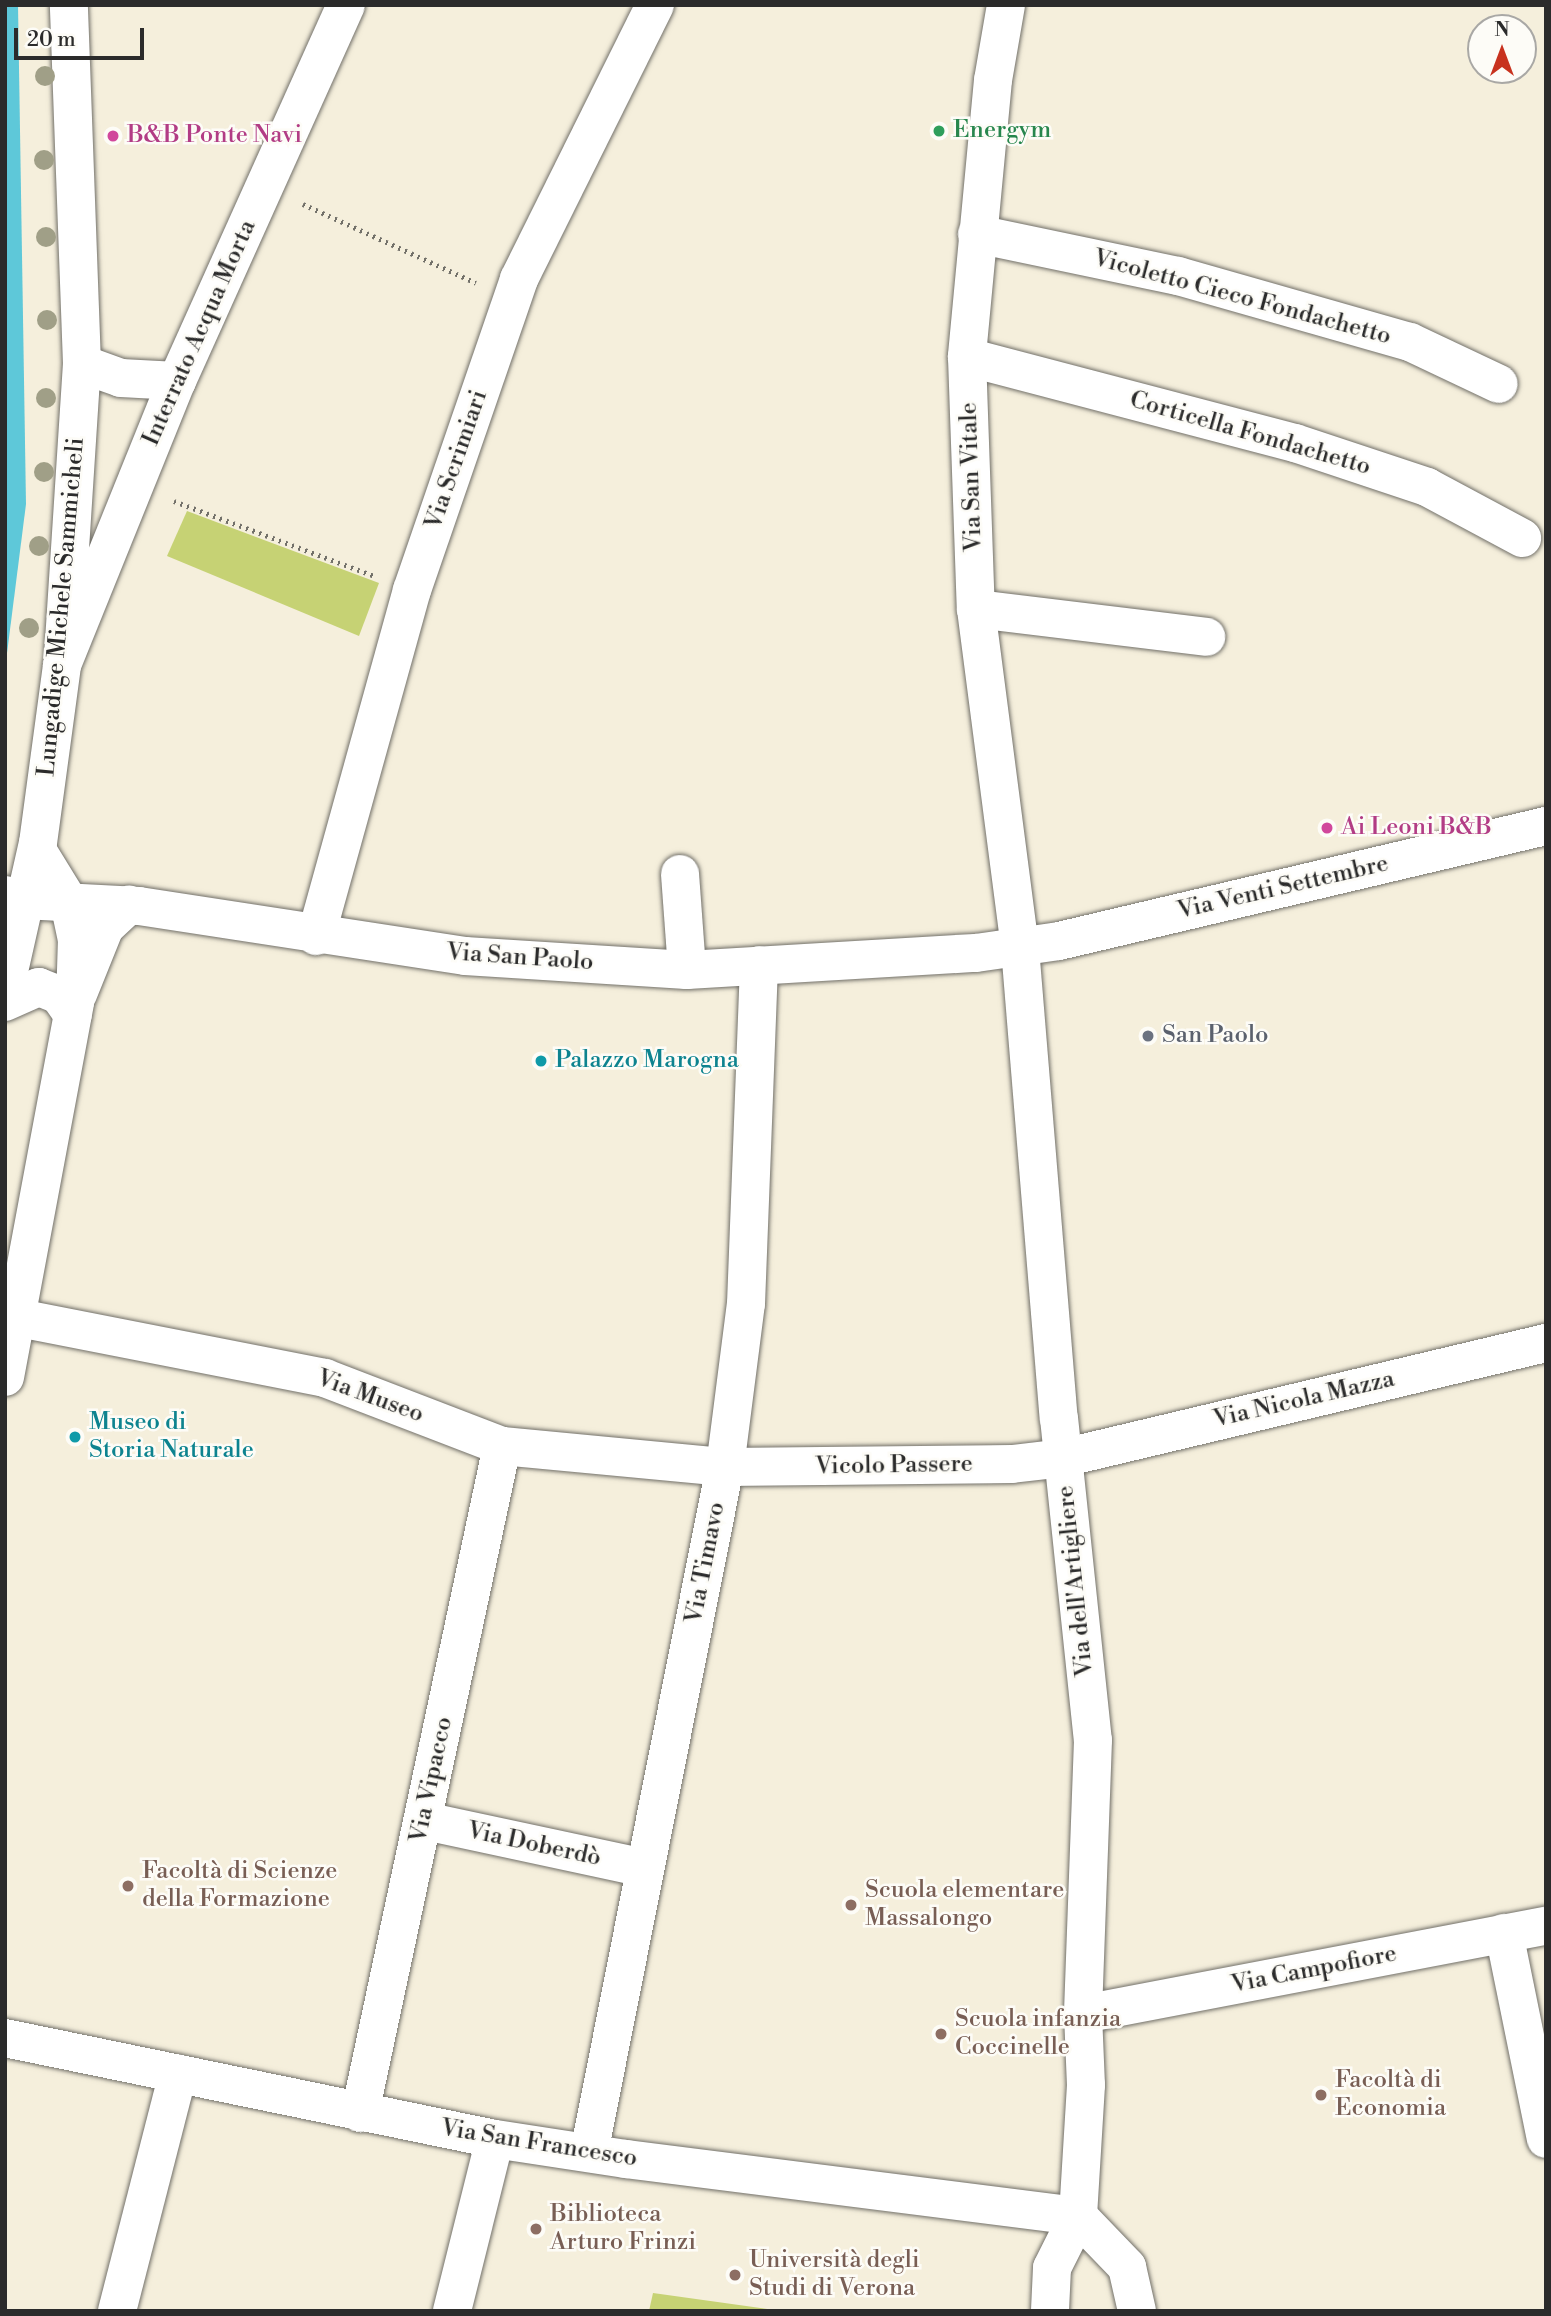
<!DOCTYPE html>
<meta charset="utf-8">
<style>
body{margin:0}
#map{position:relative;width:1551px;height:2316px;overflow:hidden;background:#f5efdc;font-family:"Libre Bodoni",serif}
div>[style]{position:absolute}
.green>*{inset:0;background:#c6d274}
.water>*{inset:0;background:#5ec8d9}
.path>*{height:4.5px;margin-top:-2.25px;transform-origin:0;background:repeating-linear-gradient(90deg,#727069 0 2px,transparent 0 7px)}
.roads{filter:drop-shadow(0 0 2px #727069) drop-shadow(0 0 2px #727069)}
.minor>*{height:38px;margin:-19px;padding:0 19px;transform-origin:19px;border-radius:19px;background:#fff}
.major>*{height:38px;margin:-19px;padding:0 19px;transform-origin:19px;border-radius:19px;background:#fff}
.trees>*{width:20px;height:20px;margin:-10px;border-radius:50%;background:#a09f87}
.dots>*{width:19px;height:19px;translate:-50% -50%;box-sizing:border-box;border:4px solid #fdfcf7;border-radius:50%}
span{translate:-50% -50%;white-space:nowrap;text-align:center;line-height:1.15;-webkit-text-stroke:5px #fdfcf7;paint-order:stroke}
.leisure-label{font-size:24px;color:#27864d}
.left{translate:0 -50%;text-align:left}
.hotel-label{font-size:24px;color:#b23c85}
.street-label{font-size:24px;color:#2b2b2b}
.worship-label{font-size:24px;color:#5b616d}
.culture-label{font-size:24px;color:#0d838f}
.education-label{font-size:24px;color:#785e54}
.frame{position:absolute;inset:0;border:7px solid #2b2b2b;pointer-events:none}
.north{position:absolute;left:1467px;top:14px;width:70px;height:70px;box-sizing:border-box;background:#fdfcf7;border:2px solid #a9a8a5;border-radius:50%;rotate:0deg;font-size:19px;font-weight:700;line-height:28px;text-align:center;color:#2b2b2b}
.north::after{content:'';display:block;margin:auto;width:24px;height:32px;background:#c8321e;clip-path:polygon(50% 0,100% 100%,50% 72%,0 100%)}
.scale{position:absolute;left:14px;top:28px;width:130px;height:32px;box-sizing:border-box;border:4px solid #2b2b2b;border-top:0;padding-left:9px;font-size:21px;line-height:24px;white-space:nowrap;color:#2b2b2b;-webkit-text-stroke:5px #fdfcf7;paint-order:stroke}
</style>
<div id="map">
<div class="green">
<i style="clip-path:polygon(187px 511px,379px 583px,359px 636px,167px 556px)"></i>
<i style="clip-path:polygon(653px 2293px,781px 2311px,649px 2311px)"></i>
</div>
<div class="water">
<i style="clip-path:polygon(5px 5px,18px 5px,26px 504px,5px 669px)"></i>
</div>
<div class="path">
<i style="left:303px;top:204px;width:190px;rotate:24.5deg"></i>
<i style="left:174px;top:501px;width:215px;rotate:20.5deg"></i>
<i style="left:5px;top:1895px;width:6px;rotate:9deg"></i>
</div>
<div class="roads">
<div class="minor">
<i style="left:1006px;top:5px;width:76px;rotate:99.8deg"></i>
<i style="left:993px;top:80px;width:278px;rotate:95.4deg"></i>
<i style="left:967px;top:357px;width:252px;rotate:88deg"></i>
<i style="left:976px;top:609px;width:342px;rotate:82.6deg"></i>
<i style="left:1020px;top:948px;width:472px;rotate:85.3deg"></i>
<i style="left:1059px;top:1418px;width:324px;rotate:84deg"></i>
<i style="left:1093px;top:1740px;width:274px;rotate:92.1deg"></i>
<i style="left:1083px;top:2014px;width:71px;rotate:87.6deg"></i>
<i style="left:1086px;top:2085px;width:131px;rotate:93.5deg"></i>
<i style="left:1078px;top:2216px;width:58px;rotate:116.6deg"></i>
<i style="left:1052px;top:2268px;width:43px;rotate:92.7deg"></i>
<i style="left:977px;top:234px;width:205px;rotate:11.8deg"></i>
<i style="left:1178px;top:276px;width:241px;rotate:15.9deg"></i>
<i style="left:1410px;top:342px;width:98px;rotate:25.3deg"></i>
<i style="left:967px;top:357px;width:339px;rotate:14.7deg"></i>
<i style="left:1295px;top:443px;width:139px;rotate:18.4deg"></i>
<i style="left:1427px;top:487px;width:108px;rotate:28.2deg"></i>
<i style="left:82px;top:364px;width:41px;rotate:19.7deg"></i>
<i style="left:121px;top:378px;width:56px;rotate:3.1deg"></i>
<i style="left:976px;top:609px;width:232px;rotate:6.9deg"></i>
<i style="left:63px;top:657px;width:294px;rotate:-86.3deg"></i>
<i style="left:82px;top:364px;width:359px;rotate:-92.1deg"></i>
<i style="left:680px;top:874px;width:96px;rotate:85.8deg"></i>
<i style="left:5px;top:895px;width:19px;rotate:16deg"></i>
<i style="left:23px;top:900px;width:116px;rotate:3deg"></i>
<i style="left:139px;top:906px;width:330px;rotate:8.7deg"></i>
<i style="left:465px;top:956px;width:222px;rotate:3.6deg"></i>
<i style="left:687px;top:970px;width:289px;rotate:-3.4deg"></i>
<i style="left:976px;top:953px;width:84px;rotate:-8.2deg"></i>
<i style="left:1059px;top:941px;width:500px;rotate:-13.29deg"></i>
<i style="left:316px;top:936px;width:359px;rotate:-74.5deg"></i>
<i style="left:412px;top:590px;width:329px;rotate:-71deg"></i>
<i style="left:519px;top:279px;width:306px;rotate:-63.6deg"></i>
<i style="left:78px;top:994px;width:72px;rotate:-68.1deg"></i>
<i style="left:105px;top:927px;width:33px;rotate:-43deg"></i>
<i style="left:14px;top:1317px;width:317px;rotate:11.1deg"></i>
<i style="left:325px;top:1378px;width:190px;rotate:21deg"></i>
<i style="left:502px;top:1446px;width:224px;rotate:5.4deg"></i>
<i style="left:725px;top:1467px;width:287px;rotate:-0.6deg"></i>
<i style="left:1012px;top:1464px;width:51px;rotate:-6.7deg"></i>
<i style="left:1063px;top:1458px;width:497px;rotate:-13.4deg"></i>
<i style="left:425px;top:1821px;width:224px;rotate:12.1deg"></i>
<i style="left:1504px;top:1933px;width:210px;rotate:78.5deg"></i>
<i style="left:1083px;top:2014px;width:471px;rotate:-10.8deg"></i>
<i style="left:5px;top:2038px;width:500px;rotate:11.65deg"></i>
<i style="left:495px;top:2139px;width:133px;rotate:8.7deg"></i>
<i style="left:626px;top:2159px;width:456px;rotate:7.2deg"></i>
<i style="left:360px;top:2113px;width:682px;rotate:-77.98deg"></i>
<i style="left:589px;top:2153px;width:699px;rotate:-78.79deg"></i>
<i style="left:725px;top:1467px;width:164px;rotate:-82.7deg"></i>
<i style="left:746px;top:1304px;width:339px;rotate:-87.8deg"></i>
<i style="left:1078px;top:2216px;width:71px;rotate:46.1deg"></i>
<i style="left:1127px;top:2267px;width:45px;rotate:77.2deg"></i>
<i style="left:117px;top:2311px;width:245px;rotate:-75.6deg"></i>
<i style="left:452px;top:2311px;width:177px;rotate:-76deg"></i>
</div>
<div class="major">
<i style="left:5px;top:989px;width:150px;rotate:-77.3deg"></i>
<i style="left:38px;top:843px;width:180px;rotate:-82.3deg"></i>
<i style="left:62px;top:665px;width:306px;rotate:-68deg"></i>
<i style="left:177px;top:381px;width:412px;rotate:-65.8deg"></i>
<i style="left:5px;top:1002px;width:37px;rotate:-24deg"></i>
<i style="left:39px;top:987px;width:22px;rotate:22deg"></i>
<i style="left:59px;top:995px;width:24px;rotate:55deg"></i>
<i style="left:5px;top:1377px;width:381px;rotate:-79.4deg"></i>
<i style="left:75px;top:1002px;width:62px;rotate:-88.2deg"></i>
<i style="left:77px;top:940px;width:39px;rotate:-102deg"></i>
<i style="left:69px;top:902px;width:61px;rotate:-121.6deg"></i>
</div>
</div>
<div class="trees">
<i style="left:45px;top:76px"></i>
<i style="left:44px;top:160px"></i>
<i style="left:46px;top:237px"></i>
<i style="left:47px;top:320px"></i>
<i style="left:46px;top:398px"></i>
<i style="left:44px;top:472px"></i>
<i style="left:39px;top:546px"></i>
<i style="left:29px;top:628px"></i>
</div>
<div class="dots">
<i style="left:939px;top:131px;background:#2e9e5b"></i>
<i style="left:113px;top:136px;background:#d1479c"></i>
<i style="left:1327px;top:828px;background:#d1479c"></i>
<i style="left:1148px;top:1036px;background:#6b7280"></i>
<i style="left:541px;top:1061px;background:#0f9aa8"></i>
<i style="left:75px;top:1437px;background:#0f9aa8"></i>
<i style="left:128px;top:1886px;background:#8d6e63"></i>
<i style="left:851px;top:1905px;background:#8d6e63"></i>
<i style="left:941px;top:2034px;background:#8d6e63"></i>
<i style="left:1321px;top:2095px;background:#8d6e63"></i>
<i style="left:536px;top:2229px;background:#8d6e63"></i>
<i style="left:735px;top:2275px;background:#8d6e63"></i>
</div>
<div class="leisure-label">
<span class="left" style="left:953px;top:131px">Energym</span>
</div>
<div class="hotel-label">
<span class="left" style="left:127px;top:136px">B&amp;B Ponte Navi</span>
<span class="left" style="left:1341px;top:828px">Ai Leoni B&amp;B</span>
</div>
<div class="street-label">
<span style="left:1242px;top:298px;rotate:15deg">Vicoletto Cieco Fondachetto</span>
<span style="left:200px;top:333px;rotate:-66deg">Interrato Acqua Morta</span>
<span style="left:1250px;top:434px;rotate:16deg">Corticella Fondachetto</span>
<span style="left:457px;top:460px;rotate:-71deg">Via Scrimiari</span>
<span style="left:972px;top:477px;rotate:-92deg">Via San Vitale</span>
<span style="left:62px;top:607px;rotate:-85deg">Lungadige Michele Sammicheli</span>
<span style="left:1283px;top:888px;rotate:-13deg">Via Venti Settembre</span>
<span style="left:520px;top:958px;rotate:4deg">Via San Paolo</span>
<span style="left:370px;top:1397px;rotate:20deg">Via Museo</span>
<span style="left:1304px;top:1400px;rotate:-13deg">Via Nicola Mazza</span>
<span style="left:894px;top:1466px;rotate:-1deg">Vicolo Passere</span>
<span style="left:706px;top:1563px;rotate:-79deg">Via Timavo</span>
<span style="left:1076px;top:1581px;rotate:-96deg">Via dell'Artigliere</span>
<span style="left:432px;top:1780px;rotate:-78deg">Via Vipacco</span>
<span style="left:534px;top:1845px;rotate:12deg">Via Doberdò</span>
<span style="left:1314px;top:1970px;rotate:-11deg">Via Campofiore</span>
<span style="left:539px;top:2144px;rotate:9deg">Via San Francesco</span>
</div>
<div class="worship-label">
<span class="left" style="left:1162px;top:1036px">San Paolo</span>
</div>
<div class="culture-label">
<span class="left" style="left:555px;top:1061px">Palazzo Marogna</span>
<span class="left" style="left:89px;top:1437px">Museo di<br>Storia Naturale</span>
</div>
<div class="education-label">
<span class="left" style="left:142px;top:1886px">Facoltà di Scienze<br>della Formazione</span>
<span class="left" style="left:865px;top:1905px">Scuola elementare<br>Massalongo</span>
<span class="left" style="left:955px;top:2034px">Scuola infanzia<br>Coccinelle</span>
<span class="left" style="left:1335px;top:2095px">Facoltà di<br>Economia</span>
<span class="left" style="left:550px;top:2229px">Biblioteca<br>Arturo Frinzi</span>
<span class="left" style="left:749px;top:2275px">Università degli<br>Studi di Verona</span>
</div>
<div class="frame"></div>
<div class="north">N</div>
<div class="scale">20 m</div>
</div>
